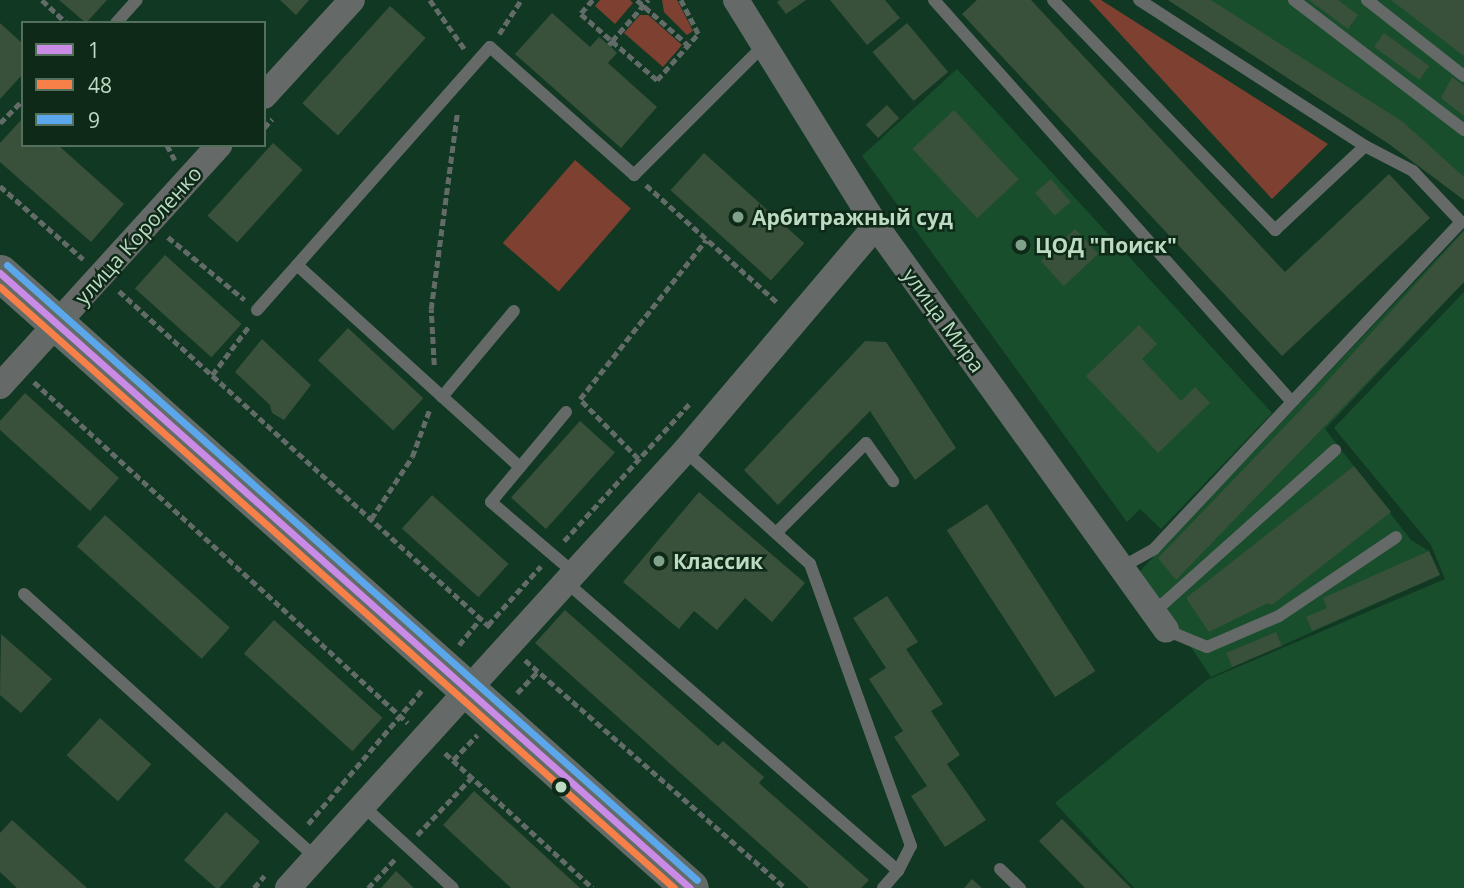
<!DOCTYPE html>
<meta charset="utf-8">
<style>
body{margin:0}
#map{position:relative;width:1464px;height:888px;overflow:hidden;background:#113823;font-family:"Open Sans",sans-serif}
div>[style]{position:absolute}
.built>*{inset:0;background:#194e2d}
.green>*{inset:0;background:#7e4030;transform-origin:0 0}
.building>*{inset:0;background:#39503b;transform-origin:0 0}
.path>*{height:4.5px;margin-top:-2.25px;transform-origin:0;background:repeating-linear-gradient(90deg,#636b68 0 7px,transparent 0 10.5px)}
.service>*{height:12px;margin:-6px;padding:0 6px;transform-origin:6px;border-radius:6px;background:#656a69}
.minor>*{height:26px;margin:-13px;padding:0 13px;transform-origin:13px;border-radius:13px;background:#656a69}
.secondary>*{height:37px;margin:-18.5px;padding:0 18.5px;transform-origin:18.5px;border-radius:18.5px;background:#626b68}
.bus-1>*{height:7px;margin:-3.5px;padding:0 3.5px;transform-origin:3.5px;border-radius:3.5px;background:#ca8be6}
.bus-2>*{height:7px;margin:-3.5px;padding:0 3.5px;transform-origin:3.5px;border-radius:3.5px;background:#f78048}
.bus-3>*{height:7px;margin:-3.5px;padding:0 3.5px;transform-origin:3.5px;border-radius:3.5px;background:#5aa8eb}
.dots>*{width:19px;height:19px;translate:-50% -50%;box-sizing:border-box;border:4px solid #0f2918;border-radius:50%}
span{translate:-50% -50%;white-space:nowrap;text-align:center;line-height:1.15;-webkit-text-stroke:5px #0f2918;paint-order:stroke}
.poi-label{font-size:21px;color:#bcdbc3;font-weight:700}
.left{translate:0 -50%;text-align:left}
.street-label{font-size:21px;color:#bcdbc3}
.legend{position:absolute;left:21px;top:21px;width:245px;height:126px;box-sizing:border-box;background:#0f2918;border:2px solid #54705c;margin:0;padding:9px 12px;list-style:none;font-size:21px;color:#bcdbc3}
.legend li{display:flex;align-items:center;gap:14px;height:35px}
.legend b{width:35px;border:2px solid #54705c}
</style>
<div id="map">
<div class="built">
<i style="clip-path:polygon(1168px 0,1464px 0,1464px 200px,1389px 144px)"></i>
<i style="clip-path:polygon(957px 69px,1272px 413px,1161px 529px,1140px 509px,1127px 522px,862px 156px)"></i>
<i style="clip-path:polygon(1464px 230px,1464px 282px,1325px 429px,1411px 540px,1429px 551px,1440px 575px,1211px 677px,1140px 571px)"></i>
<i style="clip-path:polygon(1464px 292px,1464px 888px,1134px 888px,1055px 803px,1207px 680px,1445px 579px,1431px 545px,1334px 428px)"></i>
</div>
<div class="green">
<i style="clip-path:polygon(600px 0,630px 0,633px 3px,615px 24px,595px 6px)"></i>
<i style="clip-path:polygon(662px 0,677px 0,693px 31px,687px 35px,664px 12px)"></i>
<i style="clip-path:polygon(1089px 0,1101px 0,1328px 144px,1272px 199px)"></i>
<i style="clip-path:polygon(640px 15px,648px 15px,682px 45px,663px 67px,624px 33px)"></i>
<i style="left:575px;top:160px;width:74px;height:110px;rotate:41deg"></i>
</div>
<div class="building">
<i style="clip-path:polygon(59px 0,107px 0,86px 23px)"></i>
<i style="clip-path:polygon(280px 0,309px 0,296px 15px)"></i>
<i style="clip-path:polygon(780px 0,806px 0,786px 14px,777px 2px)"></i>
<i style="clip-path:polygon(830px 0,885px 0,900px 18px,867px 45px)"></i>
<i style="clip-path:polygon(977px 0,1031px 0,1285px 272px,1389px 174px,1430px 218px,1282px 356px,962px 14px)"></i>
<i style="clip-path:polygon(1168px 0,1211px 0,1403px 122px,1464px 177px,1464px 200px,1389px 144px)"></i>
<i style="clip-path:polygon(1309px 0,1338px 0,1358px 15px,1348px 29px)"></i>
<i style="clip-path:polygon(1391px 0,1464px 0,1464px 56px)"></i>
<i style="left:390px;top:6px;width:48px;height:131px;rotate:42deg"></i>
<i style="clip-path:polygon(552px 13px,590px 47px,599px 37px,609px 45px,617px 53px,608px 63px,657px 107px,621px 148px,515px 54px)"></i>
<i style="clip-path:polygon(0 23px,23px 44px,23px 74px,0 99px)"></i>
<i style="left:907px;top:23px;width:64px;height:45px;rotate:50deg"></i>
<i style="left:1384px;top:33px;width:56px;height:17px;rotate:36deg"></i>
<i style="clip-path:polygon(1452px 77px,1464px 86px,1464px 116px,1441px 98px)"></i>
<i style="left:887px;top:105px;width:18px;height:29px;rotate:47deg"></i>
<i style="left:954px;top:110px;width:95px;height:57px;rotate:47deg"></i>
<i style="clip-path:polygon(23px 118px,23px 145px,58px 145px,124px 204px,91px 242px,0 162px,0 143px)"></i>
<i style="left:273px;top:143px;width:40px;height:98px;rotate:42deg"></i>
<i style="left:704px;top:153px;width:135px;height:50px;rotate:42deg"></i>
<i style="left:1051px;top:179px;width:30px;height:21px;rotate:49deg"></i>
<i style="left:1075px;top:229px;width:34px;height:47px;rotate:47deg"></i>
<i style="clip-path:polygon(1464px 231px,1464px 282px,1176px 580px,1158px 558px,1313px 397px)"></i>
<i style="left:165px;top:255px;width:103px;height:45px;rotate:42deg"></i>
<i style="clip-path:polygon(1139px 325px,1157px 344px,1142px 359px,1181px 401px,1195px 387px,1210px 403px,1158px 453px,1086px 376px)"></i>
<i style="left:348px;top:328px;width:103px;height:44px;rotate:43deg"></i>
<i style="clip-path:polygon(262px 339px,311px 385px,284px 420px,272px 413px,270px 405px,235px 372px)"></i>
<i style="clip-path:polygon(865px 341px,886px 342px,956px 448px,915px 480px,870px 411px,778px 505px,744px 470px)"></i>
<i style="clip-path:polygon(25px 393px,119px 478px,90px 511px,0 430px,0 421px)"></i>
<i style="left:580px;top:421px;width:47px;height:103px;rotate:42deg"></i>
<i style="clip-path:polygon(1354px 466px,1391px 512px,1272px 605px,1268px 603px,1209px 632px,1186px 598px)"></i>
<i style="clip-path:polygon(699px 492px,805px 583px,772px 622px,745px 598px,717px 630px,694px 611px,679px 629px,623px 582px)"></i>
<i style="left:432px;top:495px;width:103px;height:45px;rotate:42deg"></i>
<i style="left:987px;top:504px;width:199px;height:48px;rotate:57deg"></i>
<i style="left:105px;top:515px;width:168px;height:42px;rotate:42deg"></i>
<i style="clip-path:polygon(1429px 551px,1440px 575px,1312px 631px,1306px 617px,1327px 608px,1323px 598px)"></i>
<i style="clip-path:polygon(887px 596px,918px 642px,906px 649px,943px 704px,931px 711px,960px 755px,947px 764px,986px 820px,945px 847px,911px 796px,927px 786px,894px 737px,903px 731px,869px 679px,886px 668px,853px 618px)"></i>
<i style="clip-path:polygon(565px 610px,718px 746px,723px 741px,764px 777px,759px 783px,869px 880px,861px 888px,809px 888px,535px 643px)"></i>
<i style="left:274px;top:620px;width:146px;height:45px;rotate:42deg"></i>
<i style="left:1276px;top:632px;width:15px;height:54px;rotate:67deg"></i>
<i style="clip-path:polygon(1px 634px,52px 679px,21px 713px,0 695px)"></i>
<i style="left:100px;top:718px;width:69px;height:50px;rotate:42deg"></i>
<i style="clip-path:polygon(474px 791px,580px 888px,511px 888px,443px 825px)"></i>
<i style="left:226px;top:812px;width:45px;height:64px;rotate:41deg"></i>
<i style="clip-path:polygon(1062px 819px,1131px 888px,1085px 888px,1039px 841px)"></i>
<i style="clip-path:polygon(12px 820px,87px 888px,17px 888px,0 872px,0 833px)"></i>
<i style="clip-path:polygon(396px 871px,414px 888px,381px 888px)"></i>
<i style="clip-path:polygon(972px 879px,982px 888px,964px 888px)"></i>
</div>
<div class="path">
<i style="left:42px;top:0;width:34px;rotate:43deg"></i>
<i style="left:430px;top:0;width:62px;rotate:54.8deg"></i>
<i style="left:593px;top:0;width:18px;rotate:131deg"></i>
<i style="left:581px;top:14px;width:41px;rotate:41.1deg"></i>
<i style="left:612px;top:41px;width:55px;rotate:-48.7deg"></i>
<i style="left:637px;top:0;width:68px;rotate:41.4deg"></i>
<i style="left:499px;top:34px;width:40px;rotate:-57.1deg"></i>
<i style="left:609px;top:45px;width:5px;rotate:-53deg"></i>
<i style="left:612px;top:41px;width:60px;rotate:40.9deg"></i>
<i style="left:657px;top:80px;width:62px;rotate:-48.3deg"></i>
<i style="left:698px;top:34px;width:38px;rotate:-117deg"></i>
<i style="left:0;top:123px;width:33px;rotate:-45deg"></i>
<i style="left:264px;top:128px;width:12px;rotate:-48deg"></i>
<i style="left:167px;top:145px;width:17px;rotate:62deg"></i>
<i style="left:646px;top:185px;width:177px;rotate:41.8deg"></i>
<i style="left:0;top:186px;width:111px;rotate:41.3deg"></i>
<i style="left:168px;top:237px;width:99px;rotate:39.3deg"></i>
<i style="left:119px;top:291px;width:502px;rotate:42.17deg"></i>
<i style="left:434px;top:365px;width:56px;rotate:-93.1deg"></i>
<i style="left:431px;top:309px;width:198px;rotate:-82.4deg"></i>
<i style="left:212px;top:375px;width:61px;rotate:-52.9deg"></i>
<i style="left:34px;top:382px;width:506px;rotate:42.36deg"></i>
<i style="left:580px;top:399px;width:203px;rotate:-51.6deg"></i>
<i style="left:582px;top:401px;width:81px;rotate:45.5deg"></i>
<i style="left:371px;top:519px;width:74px;rotate:-56.5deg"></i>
<i style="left:412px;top:457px;width:52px;rotate:-69.8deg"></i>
<i style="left:564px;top:541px;width:187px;rotate:-47.6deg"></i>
<i style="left:488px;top:625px;width:79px;rotate:-48.1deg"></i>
<i style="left:459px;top:645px;width:35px;rotate:-51deg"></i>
<i style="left:525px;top:660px;width:346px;rotate:41.2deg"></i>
<i style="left:517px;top:693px;width:29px;rotate:-46deg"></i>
<i style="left:445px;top:753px;width:200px;rotate:42.4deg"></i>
<i style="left:453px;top:760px;width:35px;rotate:-46deg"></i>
<i style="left:308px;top:824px;width:177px;rotate:-49.6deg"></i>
<i style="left:417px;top:835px;width:80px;rotate:-46.5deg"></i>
<i style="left:254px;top:888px;width:16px;rotate:-50deg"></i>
<i style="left:368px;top:888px;width:40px;rotate:-47deg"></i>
</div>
<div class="service">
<i style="left:934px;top:0;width:537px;rotate:48.32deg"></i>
<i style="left:1053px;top:0;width:320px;rotate:46deg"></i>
<i style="left:1275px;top:230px;width:123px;rotate:-43deg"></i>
<i style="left:1294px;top:0;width:214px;rotate:37.4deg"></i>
<i style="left:1367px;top:0;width:123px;rotate:38.1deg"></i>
<i style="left:116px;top:23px;width:31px;rotate:-48deg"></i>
<i style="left:297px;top:265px;width:291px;rotate:-48.5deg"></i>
<i style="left:490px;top:47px;width:193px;rotate:41.6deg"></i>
<i style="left:634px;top:175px;width:184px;rotate:-45deg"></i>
<i style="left:257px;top:310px;width:60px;rotate:-48.4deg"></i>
<i style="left:297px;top:265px;width:301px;rotate:42.2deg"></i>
<i style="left:442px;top:397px;width:112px;rotate:-50.1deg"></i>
<i style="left:566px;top:412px;width:117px;rotate:129.8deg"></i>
<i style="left:491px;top:502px;width:109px;rotate:40.5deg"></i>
<i style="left:776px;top:533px;width:127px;rotate:-45deg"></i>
<i style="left:866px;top:443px;width:47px;rotate:54.6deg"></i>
<i style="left:1122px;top:567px;width:37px;rotate:-29deg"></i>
<i style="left:1154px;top:549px;width:449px;rotate:-46.8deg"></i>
<i style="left:1461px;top:222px;width:70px;rotate:-133.3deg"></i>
<i style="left:1413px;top:171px;width:54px;rotate:-152.5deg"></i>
<i style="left:1365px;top:146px;width:269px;rotate:-147.1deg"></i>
<i style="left:566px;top:582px;width:440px;rotate:41deg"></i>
<i style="left:898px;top:871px;width:28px;rotate:-63deg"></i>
<i style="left:911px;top:846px;width:300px;rotate:-109.7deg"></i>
<i style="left:810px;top:564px;width:169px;rotate:-137.9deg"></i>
<i style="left:24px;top:594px;width:392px;rotate:42.1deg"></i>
<i style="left:1154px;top:612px;width:243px;rotate:-41.8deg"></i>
<i style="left:1166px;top:630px;width:44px;rotate:22.5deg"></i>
<i style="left:1207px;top:647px;width:78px;rotate:-23.3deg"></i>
<i style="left:1279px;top:616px;width:141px;rotate:-34deg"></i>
<i style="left:362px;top:805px;width:123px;rotate:42.4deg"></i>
<i style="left:1000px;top:869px;width:28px;rotate:44deg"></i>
<i style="left:883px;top:888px;width:23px;rotate:-49deg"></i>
</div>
<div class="minor">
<i style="left:736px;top:0;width:266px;rotate:58.2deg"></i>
<i style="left:876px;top:226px;width:497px;rotate:54.3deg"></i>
<i style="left:264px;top:96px;width:130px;rotate:-47.5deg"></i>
<i style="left:0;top:386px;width:326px;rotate:-47.7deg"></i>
<i style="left:288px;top:888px;width:590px;rotate:-47.75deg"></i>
<i style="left:685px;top:451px;width:295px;rotate:-49.7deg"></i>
</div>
<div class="secondary">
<i style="left:0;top:273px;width:924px;rotate:41.71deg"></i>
</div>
<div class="bus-1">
<i style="left:0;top:273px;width:924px;rotate:41.71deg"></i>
</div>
<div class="bus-2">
<i style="left:0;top:287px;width:903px;rotate:41.72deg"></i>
</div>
<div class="bus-3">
<i style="left:7px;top:265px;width:924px;rotate:41.71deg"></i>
</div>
<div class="dots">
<i style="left:738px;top:217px;background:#80a28b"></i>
<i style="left:1021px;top:245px;background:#80a28b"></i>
<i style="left:659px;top:561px;background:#80a28b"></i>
<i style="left:561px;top:787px;background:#bcdbc3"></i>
</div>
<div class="poi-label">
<span class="left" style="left:752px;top:217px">Арбитражный суд</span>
<span class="left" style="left:1035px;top:245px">ЦОД "Поиск"</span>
<span class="left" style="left:673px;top:561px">Классик</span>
</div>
<div class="street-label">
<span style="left:138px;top:235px;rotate:-48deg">улица Короленко</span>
<span style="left:944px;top:320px;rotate:54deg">улица Мира</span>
</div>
<ul class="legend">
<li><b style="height:9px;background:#ca8be6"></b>1</li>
<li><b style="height:9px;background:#f78048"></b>48</li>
<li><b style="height:9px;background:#5aa8eb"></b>9</li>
</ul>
</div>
